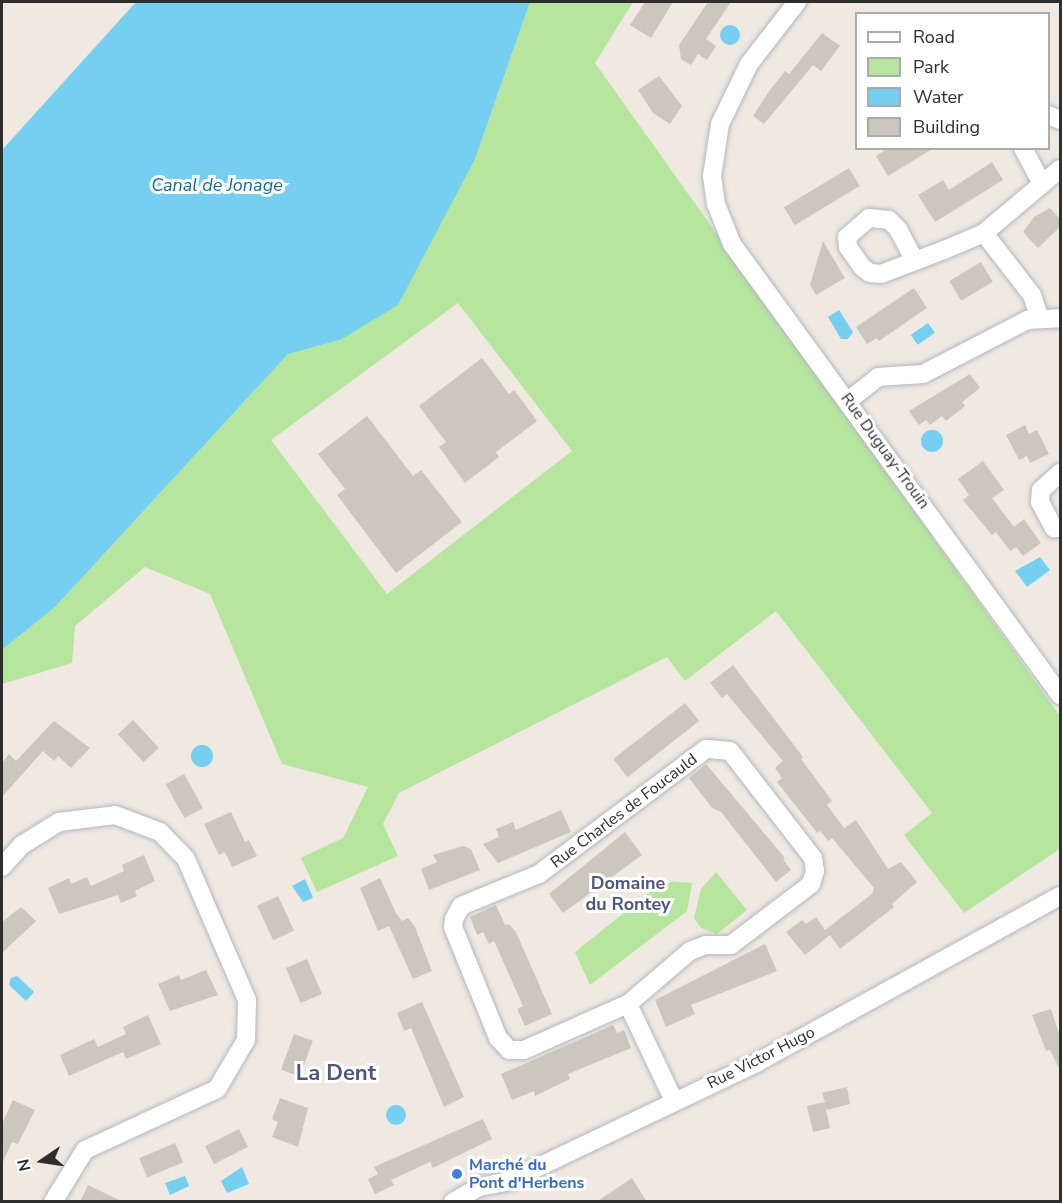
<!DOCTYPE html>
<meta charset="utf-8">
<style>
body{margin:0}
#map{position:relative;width:1062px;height:1203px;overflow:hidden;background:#efe9e1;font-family:"Nunito Sans",sans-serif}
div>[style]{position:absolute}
.green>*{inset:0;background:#b6e59e}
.water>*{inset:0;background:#75cff0;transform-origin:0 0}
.round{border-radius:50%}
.building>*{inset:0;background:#cbc7bf;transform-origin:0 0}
.roads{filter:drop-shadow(0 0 2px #b4b7c1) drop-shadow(0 0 2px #b4b7c1)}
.minor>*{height:18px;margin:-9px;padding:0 9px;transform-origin:9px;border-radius:9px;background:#fff}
.dots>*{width:16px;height:16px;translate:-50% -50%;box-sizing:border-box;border:3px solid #fff;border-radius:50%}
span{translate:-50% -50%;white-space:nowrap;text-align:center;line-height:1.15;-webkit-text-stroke:6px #fff;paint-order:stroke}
.street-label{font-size:16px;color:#2e2e2e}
.shop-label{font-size:16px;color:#366cbe;font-weight:700}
.left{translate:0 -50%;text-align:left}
.water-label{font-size:18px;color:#0d6fa3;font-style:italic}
.neighbourhood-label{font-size:18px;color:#4d5680;font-weight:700}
.district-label{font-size:22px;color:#4d5680;font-weight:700}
.frame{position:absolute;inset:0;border:3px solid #2e2e2e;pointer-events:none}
.legend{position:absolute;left:855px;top:12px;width:195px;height:138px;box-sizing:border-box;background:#fff;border:2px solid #ababab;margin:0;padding:8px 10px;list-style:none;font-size:18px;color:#2e2e2e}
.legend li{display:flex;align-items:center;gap:12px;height:30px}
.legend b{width:30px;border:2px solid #ababab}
.north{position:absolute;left:12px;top:1131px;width:60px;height:60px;-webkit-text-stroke:4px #fff;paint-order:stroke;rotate:257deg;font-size:16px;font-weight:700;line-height:24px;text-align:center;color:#2e2e2e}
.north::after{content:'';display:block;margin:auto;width:21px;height:27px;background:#2e2e2e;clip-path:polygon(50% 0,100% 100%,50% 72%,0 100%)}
</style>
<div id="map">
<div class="green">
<i style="clip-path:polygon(evenodd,530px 2px,633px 2px,595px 63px,1060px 716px,1060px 849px,964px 913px,904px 835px,932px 813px,776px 611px,685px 681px,667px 657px,399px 793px,383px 824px,398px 856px,317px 892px,301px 858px,343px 838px,368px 787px,282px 764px,210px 594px,145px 567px,75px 626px,72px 663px,2px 684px,2px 650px,56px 606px,288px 354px,340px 340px,475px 159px,530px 2px,458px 303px,572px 451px,387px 594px,271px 440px,458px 303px)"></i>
<i style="clip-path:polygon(716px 872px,747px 910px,717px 934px,701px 928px,694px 918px,701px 889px)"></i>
<i style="clip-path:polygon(664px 881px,692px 883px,687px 911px,590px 985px,575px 952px)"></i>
</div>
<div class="water">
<i style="clip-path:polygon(136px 2px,530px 2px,475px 159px,398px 305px,340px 340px,288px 354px,56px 606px,2px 650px,2px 150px)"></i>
<i class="round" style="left:720px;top:25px;width:20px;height:20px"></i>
<i style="clip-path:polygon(839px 310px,853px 332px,848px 339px,841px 339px,828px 317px)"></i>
<i style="left:928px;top:323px;width:12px;height:21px;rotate:55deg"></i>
<i class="round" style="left:921px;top:430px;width:22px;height:22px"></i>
<i style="clip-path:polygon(1040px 557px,1050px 570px,1027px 587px,1015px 571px)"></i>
<i class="round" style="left:191px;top:745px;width:22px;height:22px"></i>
<i style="clip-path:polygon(305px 879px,313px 898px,303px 902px,292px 886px)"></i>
<i style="clip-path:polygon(17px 976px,34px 992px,26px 1001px,9px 985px,11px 978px)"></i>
<i class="round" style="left:386px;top:1105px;width:20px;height:20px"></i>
<i style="clip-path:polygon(242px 1167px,249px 1184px,227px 1193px,221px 1181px)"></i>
<i style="clip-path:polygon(185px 1176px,189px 1186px,170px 1195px,165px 1183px)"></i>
</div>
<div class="building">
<i style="clip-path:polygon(645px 2px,673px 2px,651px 38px,630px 25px)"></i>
<i style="clip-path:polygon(708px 2px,731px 2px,706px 39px,716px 46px,707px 60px,698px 54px,691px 65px,681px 59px,679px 45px)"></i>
<i style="clip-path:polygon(822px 33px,840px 46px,821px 71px,813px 65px,764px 124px,753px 116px,770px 90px,785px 71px,789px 74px)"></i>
<i style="clip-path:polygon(659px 76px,682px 106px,670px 124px,653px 113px,638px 90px)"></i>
<i style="clip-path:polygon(888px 148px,934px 148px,888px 176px,876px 156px)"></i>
<i style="clip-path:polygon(992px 162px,1003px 180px,935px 222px,918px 195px,943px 180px,949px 190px)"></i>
<i style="left:849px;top:168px;width:21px;height:76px;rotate:59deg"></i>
<i style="clip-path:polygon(1050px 208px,1060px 219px,1060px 227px,1038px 248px,1023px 232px,1034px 217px)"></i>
<i style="clip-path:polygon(823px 241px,845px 278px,816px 295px,810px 285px)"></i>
<i style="left:981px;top:262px;width:23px;height:37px;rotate:59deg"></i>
<i style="clip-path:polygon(914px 288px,927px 308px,879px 341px,877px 338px,867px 344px,856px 327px)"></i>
<i style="clip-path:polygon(482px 358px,509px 394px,514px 390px,537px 421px,496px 452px,499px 457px,465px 483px,439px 447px,446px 442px,419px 406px)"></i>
<i style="clip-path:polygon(970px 374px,980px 388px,962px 402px,965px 406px,946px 421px,942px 416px,930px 425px,926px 420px,919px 425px,909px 411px)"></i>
<i style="clip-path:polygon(367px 416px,413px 476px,421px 470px,462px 522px,396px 573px,337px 495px,345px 489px,318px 454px)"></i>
<i style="clip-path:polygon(1025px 425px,1029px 434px,1037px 430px,1049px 454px,1030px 463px,1027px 456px,1019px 460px,1006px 435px)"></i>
<i style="clip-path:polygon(983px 461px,1004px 490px,992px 498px,1014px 527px,1024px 519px,1041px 543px,1023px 556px,1016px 547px,1010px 551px,996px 532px,992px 535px,963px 500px,969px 495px,958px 479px)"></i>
<i style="clip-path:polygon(733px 665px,803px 757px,801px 759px,832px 801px,827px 805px,844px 828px,856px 820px,888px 869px,901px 862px,917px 882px,892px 904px,894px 907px,840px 949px,830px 935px,805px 955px,786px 932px,802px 920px,806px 924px,816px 917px,825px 930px,872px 894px,874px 888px,832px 838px,828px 841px,820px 831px,817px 833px,777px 782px,782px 778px,775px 768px,783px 761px,727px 694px,722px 698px,710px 683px)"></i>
<i style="left:685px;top:703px;width:23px;height:91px;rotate:52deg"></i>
<i style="left:133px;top:720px;width:38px;height:21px;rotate:47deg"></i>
<i style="clip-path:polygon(54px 721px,90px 748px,71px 768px,58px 756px,54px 761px,43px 751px,2px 797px,2px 763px,9px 754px,16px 761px)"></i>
<i style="clip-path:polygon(706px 764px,785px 858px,783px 859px,791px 870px,776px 882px,721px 812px,712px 808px,689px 778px)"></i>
<i style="left:184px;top:774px;width:39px;height:21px;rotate:61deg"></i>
<i style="clip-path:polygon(561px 810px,571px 832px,498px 863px,483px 844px,499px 837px,496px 829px,513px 822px,516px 830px)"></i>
<i style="clip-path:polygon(231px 812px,245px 842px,249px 840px,257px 856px,232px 867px,225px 852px,219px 855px,204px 824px)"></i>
<i style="clip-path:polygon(625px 832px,642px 855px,563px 913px,549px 894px)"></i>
<i style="clip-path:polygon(463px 846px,471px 849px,480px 870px,429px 890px,421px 869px,437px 862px,433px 855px)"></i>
<i style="clip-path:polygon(144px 855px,155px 881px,135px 891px,137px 896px,121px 903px,118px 895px,59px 914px,48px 888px,69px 878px,71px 884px,87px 877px,91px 886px,124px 871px,122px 865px)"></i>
<i style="clip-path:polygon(380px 878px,396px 913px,402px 921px,408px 918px,415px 927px,432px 971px,413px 979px,389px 926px,378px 931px,360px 888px)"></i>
<i style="left:278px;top:896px;width:38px;height:23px;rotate:65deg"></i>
<i style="clip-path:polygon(496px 905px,505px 925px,509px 924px,516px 932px,552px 1014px,525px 1026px,517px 1009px,523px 1006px,494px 941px,489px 944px,483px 932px,477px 935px,470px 917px)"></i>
<i style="clip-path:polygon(21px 907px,36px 921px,2px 953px,2px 922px)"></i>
<i style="clip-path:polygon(765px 944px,777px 971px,691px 1005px,695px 1014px,666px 1027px,655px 1000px)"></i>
<i style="left:307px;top:959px;width:38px;height:23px;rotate:67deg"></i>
<i style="clip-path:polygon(206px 970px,218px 995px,170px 1011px,158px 984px,179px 975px,181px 980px)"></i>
<i style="clip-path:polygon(422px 1002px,464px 1097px,444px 1107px,411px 1028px,404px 1031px,397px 1013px)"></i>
<i style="clip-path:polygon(1051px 1009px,1060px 1037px,1060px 1070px,1050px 1050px,1046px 1051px,1032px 1015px)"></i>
<i style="clip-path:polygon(148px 1015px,161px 1044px,126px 1059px,123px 1052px,69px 1076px,60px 1055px,94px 1039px,98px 1047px,126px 1034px,123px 1027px)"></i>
<i style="clip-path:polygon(613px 1025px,617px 1033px,624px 1030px,631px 1048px,568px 1074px,570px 1079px,535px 1096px,534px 1091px,512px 1100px,501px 1074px)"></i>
<i style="left:294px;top:1034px;width:20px;height:38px;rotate:20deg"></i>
<i style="clip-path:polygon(847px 1087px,850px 1104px,827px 1110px,825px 1105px,830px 1128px,813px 1132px,807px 1106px,825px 1102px,822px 1093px)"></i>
<i style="clip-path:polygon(280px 1098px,308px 1108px,298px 1147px,272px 1137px,278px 1122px,272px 1119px)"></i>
<i style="clip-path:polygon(13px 1100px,35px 1110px,18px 1144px,12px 1142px,2px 1164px,2px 1124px)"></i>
<i style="clip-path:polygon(483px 1119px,492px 1139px,433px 1168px,430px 1162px,391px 1180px,394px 1185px,375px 1194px,368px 1179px,378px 1174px,374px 1167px)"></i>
<i style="left:239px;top:1129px;width:20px;height:38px;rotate:63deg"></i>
<i style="left:175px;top:1143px;width:21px;height:39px;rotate:67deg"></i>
<i style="clip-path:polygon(632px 1178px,647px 1202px,596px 1202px)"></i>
<i style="clip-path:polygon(88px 1185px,123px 1202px,80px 1202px)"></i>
</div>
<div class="roads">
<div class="minor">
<i style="left:797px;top:2px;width:78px;rotate:127.7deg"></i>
<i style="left:749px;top:64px;width:67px;rotate:115.8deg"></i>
<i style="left:720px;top:124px;width:53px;rotate:98.7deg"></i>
<i style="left:712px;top:176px;width:28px;rotate:82deg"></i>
<i style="left:716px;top:204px;width:43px;rotate:68.2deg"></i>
<i style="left:732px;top:244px;width:558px;rotate:53.97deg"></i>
<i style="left:1048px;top:115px;width:13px;rotate:23deg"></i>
<i style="left:1023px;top:148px;width:41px;rotate:62.2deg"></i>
<i style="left:984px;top:233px;width:78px;rotate:52.3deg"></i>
<i style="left:1032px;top:295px;width:25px;rotate:72deg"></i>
<i style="left:915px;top:261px;width:36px;rotate:-118deg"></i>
<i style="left:898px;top:229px;width:13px;rotate:-135deg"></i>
<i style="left:889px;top:220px;width:20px;rotate:-174deg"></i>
<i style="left:869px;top:218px;width:29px;rotate:139deg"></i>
<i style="left:847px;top:237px;width:10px;rotate:84deg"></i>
<i style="left:848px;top:247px;width:24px;rotate:55deg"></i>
<i style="left:862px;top:267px;width:10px;rotate:37deg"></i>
<i style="left:870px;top:273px;width:11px;rotate:5deg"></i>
<i style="left:881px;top:274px;width:67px;rotate:-20.9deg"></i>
<i style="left:944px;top:250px;width:43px;rotate:-23deg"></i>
<i style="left:984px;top:233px;width:99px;rotate:-40.1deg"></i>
<i style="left:849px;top:400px;width:37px;rotate:-38deg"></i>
<i style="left:878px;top:377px;width:45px;rotate:-3.8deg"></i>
<i style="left:923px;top:374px;width:117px;rotate:-27.4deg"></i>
<i style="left:1027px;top:320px;width:33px;rotate:-3deg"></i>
<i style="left:1060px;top:473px;width:25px;rotate:138deg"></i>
<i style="left:1041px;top:490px;width:12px;rotate:95deg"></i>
<i style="left:1040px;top:502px;width:30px;rotate:62deg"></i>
<i style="left:1054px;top:528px;width:6px"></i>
<i style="left:2px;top:867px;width:30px;rotate:-48deg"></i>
<i style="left:22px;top:845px;width:44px;rotate:-31.9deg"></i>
<i style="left:59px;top:822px;width:56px;rotate:-7.1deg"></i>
<i style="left:115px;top:815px;width:48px;rotate:20.7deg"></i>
<i style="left:160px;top:832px;width:37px;rotate:46deg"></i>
<i style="left:186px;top:859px;width:154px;rotate:66.6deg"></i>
<i style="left:247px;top:1000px;width:40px;rotate:91.4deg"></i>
<i style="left:246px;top:1040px;width:57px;rotate:120.6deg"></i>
<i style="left:217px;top:1089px;width:145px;rotate:155.2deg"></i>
<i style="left:85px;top:1150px;width:61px;rotate:121.6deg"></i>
<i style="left:628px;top:1004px;width:82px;rotate:-40.5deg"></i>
<i style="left:690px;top:951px;width:17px;rotate:-21deg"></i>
<i style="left:706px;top:945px;width:25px"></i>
<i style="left:731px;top:945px;width:101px;rotate:-37.3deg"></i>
<i style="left:811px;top:884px;width:14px;rotate:-73deg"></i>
<i style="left:815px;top:871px;width:13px;rotate:-99deg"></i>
<i style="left:813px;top:858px;width:135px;rotate:-127.8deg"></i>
<i style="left:730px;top:751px;width:24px;rotate:-175deg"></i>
<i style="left:706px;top:749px;width:209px;rotate:143.2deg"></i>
<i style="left:539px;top:874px;width:84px;rotate:157.7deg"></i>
<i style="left:461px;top:906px;width:15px;rotate:118deg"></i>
<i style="left:454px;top:919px;width:8px;rotate:97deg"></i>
<i style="left:453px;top:927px;width:120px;rotate:67.9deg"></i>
<i style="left:498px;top:1038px;width:16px;rotate:47deg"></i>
<i style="left:509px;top:1050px;width:15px"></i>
<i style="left:524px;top:1050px;width:114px;rotate:-23.9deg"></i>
<i style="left:628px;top:1004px;width:107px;rotate:64.6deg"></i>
<i style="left:453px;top:1202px;width:30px;rotate:-30deg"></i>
<i style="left:479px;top:1187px;width:31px;rotate:-11deg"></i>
<i style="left:509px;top:1181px;width:276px;rotate:-25.5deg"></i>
<i style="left:758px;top:1062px;width:345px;rotate:-28.8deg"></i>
</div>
</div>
<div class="dots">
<i style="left:457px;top:1174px;background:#3f7fe0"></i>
</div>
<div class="street-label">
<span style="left:885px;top:451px;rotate:54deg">Rue Duguay-Trouin</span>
<span style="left:624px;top:811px;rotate:-37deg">Rue Charles de Foucauld</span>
<span style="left:761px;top:1058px;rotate:-27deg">Rue Victor Hugo</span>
</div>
<div class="shop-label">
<span class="left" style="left:469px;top:1174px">Marché du<br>Pont d'Herbens</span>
</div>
<div class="water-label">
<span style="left:217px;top:185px">Canal de Jonage</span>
</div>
<div class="neighbourhood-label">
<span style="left:628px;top:894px">Domaine<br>du Rontey</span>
</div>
<div class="district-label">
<span style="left:336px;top:1074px">La Dent</span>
</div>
<div class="frame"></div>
<ul class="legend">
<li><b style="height:8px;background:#fff"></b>Road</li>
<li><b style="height:16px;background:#b6e59e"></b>Park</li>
<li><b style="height:16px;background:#75cff0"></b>Water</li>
<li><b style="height:16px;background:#cbc7bf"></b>Building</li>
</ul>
<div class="north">N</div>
</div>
